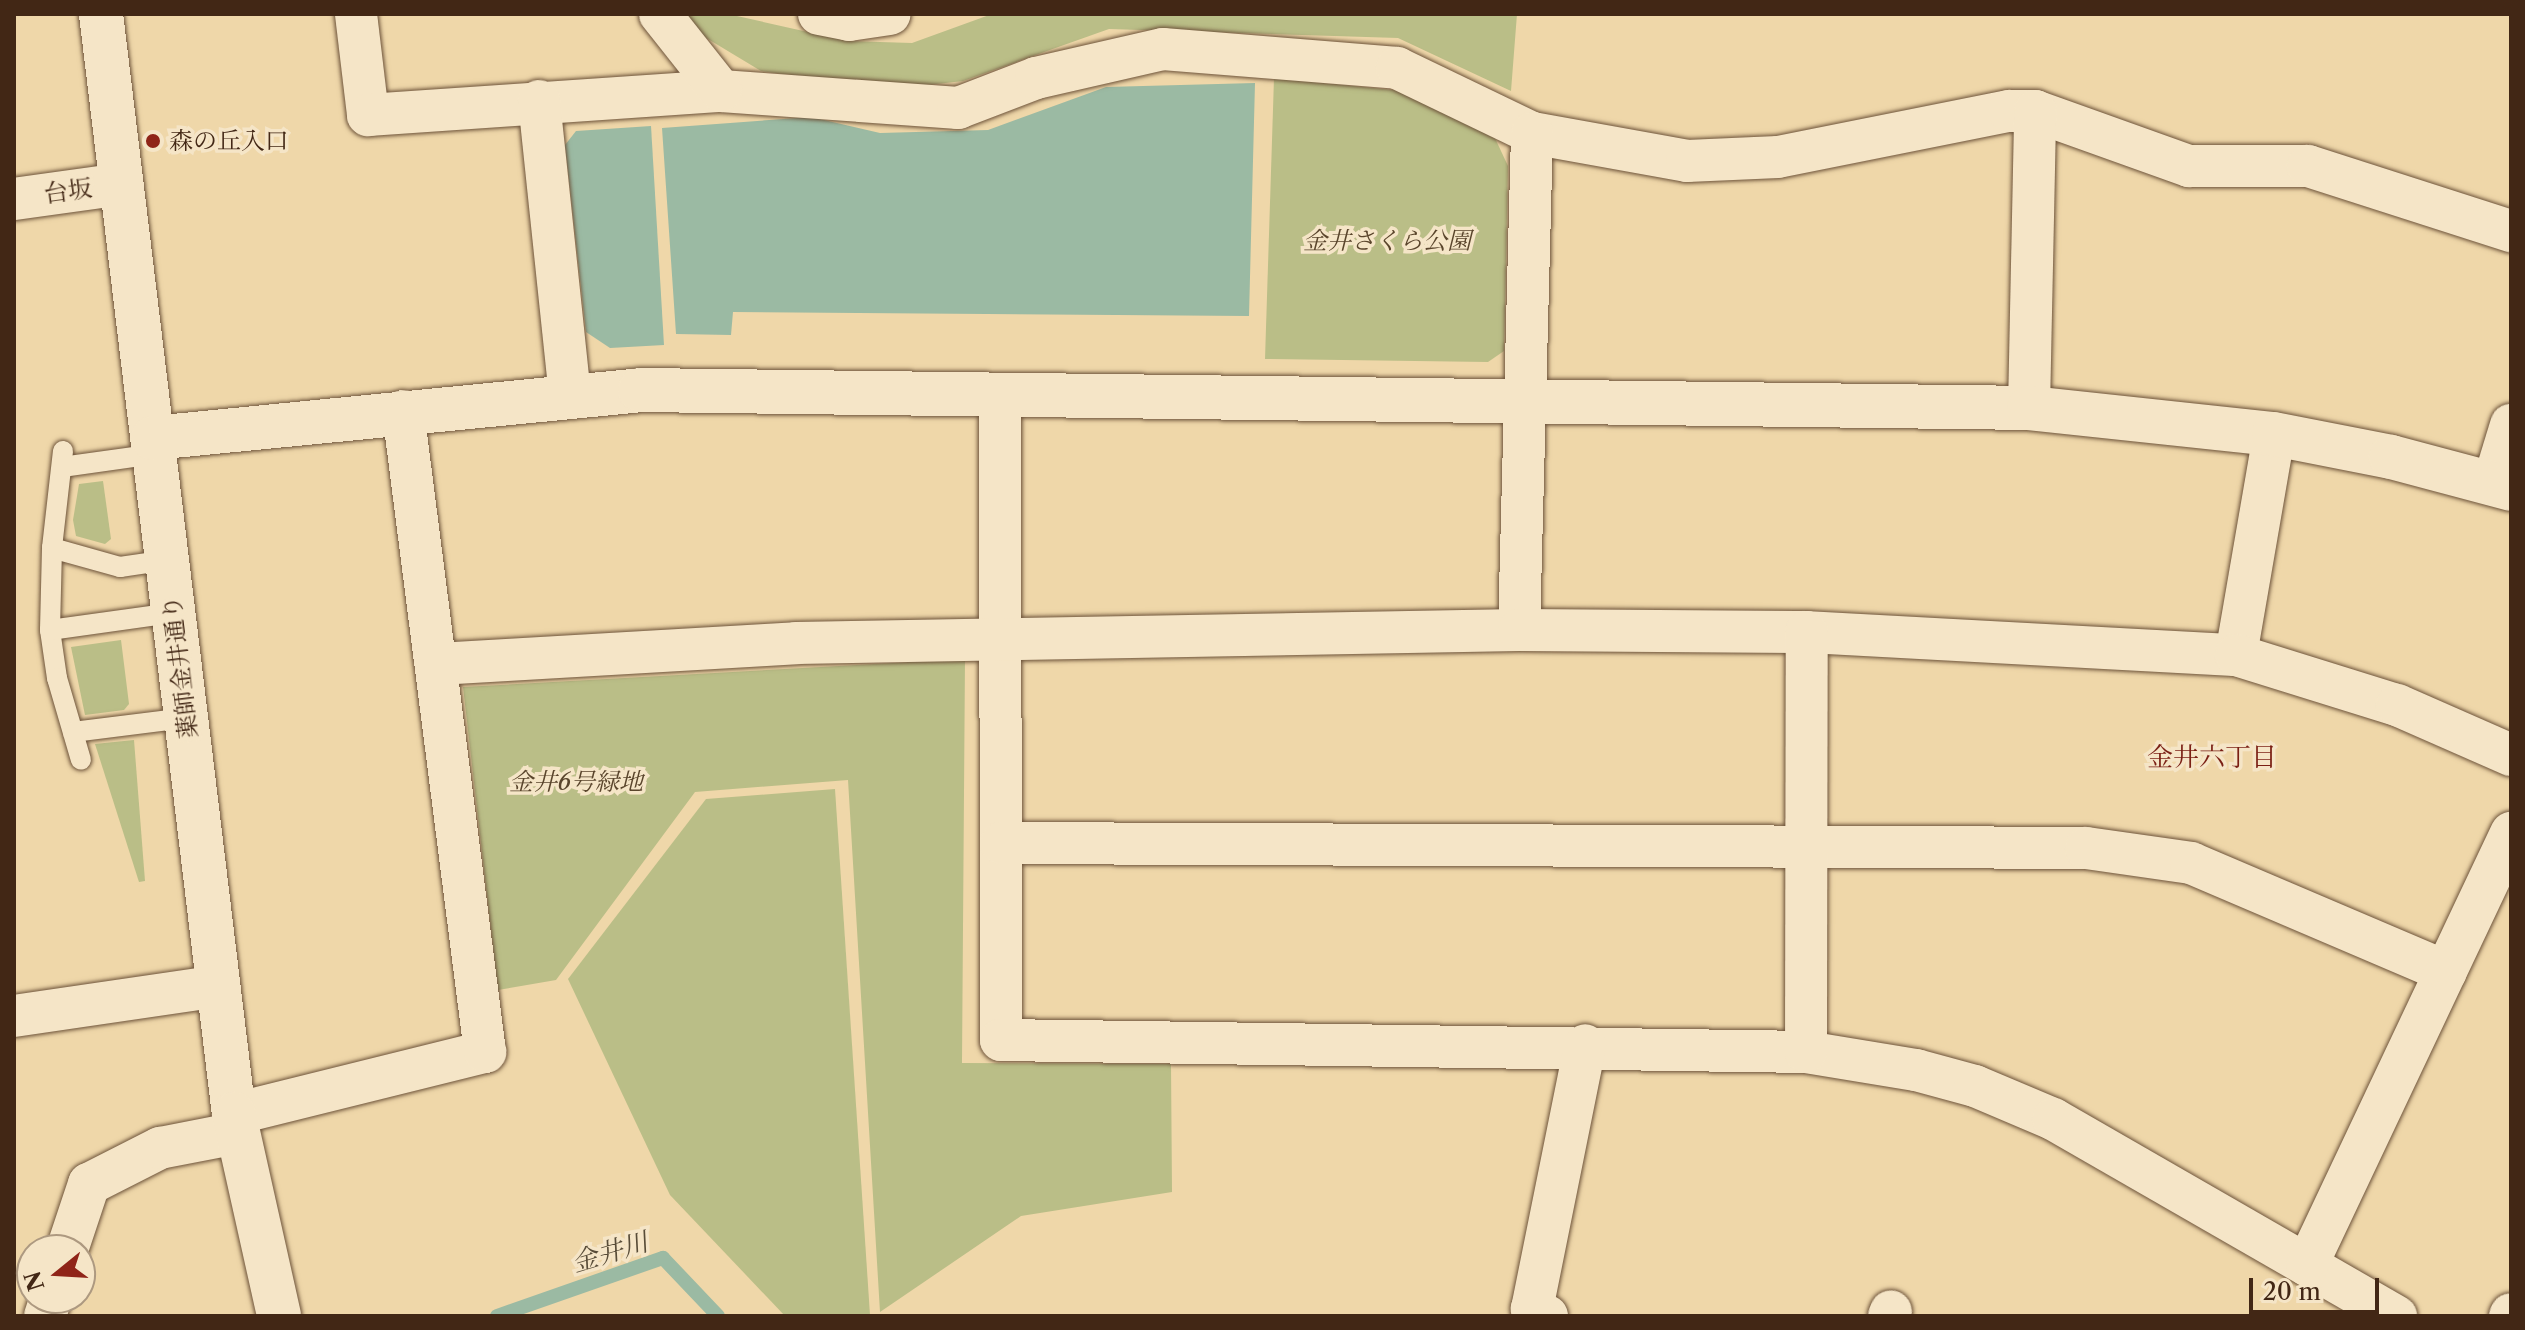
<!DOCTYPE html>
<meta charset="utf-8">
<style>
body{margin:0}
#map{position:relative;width:2525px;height:1330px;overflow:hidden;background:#efd7a9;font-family:"Libre Caslon Text","Noto Serif JP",serif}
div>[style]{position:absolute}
.green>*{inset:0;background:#babe87}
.water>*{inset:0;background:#9bbaa3}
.stream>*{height:14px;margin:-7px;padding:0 7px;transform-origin:7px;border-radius:7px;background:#9bbaa3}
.roads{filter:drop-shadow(0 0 2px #6d533a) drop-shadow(0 0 2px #6d533a)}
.lane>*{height:20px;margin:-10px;padding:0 10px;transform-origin:10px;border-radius:10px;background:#f5e5c7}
.street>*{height:42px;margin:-21px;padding:0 21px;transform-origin:21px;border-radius:21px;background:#f5e5c7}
.secondary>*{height:44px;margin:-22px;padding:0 22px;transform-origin:22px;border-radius:22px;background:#f5e5c7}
.dots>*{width:22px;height:22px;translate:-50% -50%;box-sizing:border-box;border:4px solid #f5e5c7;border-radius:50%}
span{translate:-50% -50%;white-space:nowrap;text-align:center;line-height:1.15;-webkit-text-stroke:7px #f5e5c7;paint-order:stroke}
.poi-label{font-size:24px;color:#422715}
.left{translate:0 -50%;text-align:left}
.street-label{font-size:24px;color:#422715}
.park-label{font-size:24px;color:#5a452c;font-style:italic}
.neighbourhood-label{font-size:26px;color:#7a1f14}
.water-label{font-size:26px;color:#584c38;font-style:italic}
.frame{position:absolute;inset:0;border:16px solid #422715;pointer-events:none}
.north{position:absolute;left:16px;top:1234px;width:80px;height:80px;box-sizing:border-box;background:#f5e5c7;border:2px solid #ad9980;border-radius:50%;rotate:252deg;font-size:22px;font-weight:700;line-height:32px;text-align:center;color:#422715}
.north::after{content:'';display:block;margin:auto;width:28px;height:36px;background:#8f2418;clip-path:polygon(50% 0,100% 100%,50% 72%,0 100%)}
.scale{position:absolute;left:2249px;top:1278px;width:130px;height:36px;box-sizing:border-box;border:4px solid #422715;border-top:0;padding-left:10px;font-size:24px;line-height:28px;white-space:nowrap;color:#422715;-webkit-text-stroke:6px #f5e5c7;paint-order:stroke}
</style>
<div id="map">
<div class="green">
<i style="clip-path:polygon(681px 14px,728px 14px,848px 41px,912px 43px,992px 14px,1517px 14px,1511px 91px,1398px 38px,1109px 29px,963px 81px,893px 89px,761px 71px,693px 30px)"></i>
<i style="clip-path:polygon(1274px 78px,1403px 91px,1494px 136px,1508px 166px,1504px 351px,1488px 362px,1265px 359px)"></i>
<i style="clip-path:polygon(103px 481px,111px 539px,105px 544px,76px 536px,73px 520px,79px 484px)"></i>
<i style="clip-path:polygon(121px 640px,129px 704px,124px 710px,85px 715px,71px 647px)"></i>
<i style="clip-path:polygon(965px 659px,962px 1063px,1171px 1064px,1172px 1192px,1021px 1216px,880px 1312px,848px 780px,695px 792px,556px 980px,498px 990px,463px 687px)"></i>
<i style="clip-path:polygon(134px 740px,145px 881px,139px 882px,95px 744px)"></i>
<i style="clip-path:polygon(835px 789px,870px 1315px,785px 1316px,670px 1195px,568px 979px,706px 799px)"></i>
</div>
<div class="water">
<i style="clip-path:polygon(1255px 83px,1249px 316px,733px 312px,731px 335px,676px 334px,662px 128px,811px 117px,880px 133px,988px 130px,1106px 87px)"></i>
<i style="clip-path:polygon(651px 126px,664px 345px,610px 348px,586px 332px,565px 145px,576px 131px)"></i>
</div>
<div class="stream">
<i style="left:497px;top:1316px;width:176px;rotate:-19.3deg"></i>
<i style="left:663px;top:1258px;width:80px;rotate:46.5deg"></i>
</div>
<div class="roads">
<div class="lane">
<i style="left:63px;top:451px;width:98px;rotate:96.5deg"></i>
<i style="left:52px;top:548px;width:82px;rotate:91.4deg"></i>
<i style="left:50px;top:630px;width:49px;rotate:81.7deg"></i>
<i style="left:57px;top:678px;width:85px;rotate:73.7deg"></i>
<i style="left:62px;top:467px;width:93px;rotate:-8deg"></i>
<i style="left:52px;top:548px;width:71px;rotate:15.6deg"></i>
<i style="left:120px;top:567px;width:49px;rotate:-8.3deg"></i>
<i style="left:50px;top:630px;width:124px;rotate:-7.9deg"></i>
<i style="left:73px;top:732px;width:114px;rotate:-7.1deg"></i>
</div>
<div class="street">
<i style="left:356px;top:14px;width:102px;rotate:83.2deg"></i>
<i style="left:368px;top:115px;width:354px;rotate:-3.9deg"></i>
<i style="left:721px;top:91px;width:238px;rotate:4.1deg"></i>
<i style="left:958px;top:108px;width:84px;rotate:-21deg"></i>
<i style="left:1036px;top:78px;width:130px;rotate:-12.9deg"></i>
<i style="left:1163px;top:49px;width:235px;rotate:4.6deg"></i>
<i style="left:1397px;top:68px;width:150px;rotate:25.7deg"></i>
<i style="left:1532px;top:133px;width:158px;rotate:10.2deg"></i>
<i style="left:1687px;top:161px;width:91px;rotate:-2.5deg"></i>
<i style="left:1778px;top:157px;width:236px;rotate:-11.3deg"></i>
<i style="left:2009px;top:111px;width:26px"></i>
<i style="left:2035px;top:111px;width:164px;rotate:19.7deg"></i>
<i style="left:2189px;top:166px;width:119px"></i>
<i style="left:2308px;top:166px;width:213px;rotate:17.8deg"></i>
<i style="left:660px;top:14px;width:98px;rotate:51.6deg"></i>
<i style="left:819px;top:14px;width:31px;rotate:11deg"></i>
<i style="left:849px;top:20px;width:41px;rotate:-8.3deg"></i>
<i style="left:539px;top:101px;width:296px;rotate:84deg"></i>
<i style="left:14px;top:199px;width:109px;rotate:-7.9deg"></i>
<i style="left:1000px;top:394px;width:646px;rotate:89.91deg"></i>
<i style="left:1001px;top:1040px;width:805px;rotate:0.85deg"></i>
<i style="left:1806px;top:1052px;width:111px;rotate:9.3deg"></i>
<i style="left:1916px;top:1070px;width:61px;rotate:15.2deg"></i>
<i style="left:1975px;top:1086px;width:85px;rotate:22.9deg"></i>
<i style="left:2053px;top:1119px;width:396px;rotate:29.9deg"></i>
<i style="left:2029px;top:408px;width:297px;rotate:-88.8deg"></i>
<i style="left:2493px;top:484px;width:62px;rotate:-73deg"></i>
<i style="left:1519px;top:630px;width:497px;rotate:-88.5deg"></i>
<i style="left:2236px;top:655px;width:224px;rotate:-80.2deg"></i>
<i style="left:437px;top:664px;width:360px;rotate:-3.3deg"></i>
<i style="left:796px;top:643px;width:723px;rotate:-1.03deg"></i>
<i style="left:1519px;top:630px;width:288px;rotate:0.4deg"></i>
<i style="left:1807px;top:632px;width:430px;rotate:3.1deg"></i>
<i style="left:2236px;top:655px;width:169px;rotate:17.3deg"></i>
<i style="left:2397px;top:705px;width:124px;rotate:23.7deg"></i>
<i style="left:1001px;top:843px;width:1085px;rotate:0.26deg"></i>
<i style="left:2086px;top:848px;width:106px;rotate:8.1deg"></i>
<i style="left:2191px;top:863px;width:277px;rotate:23.1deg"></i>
<i style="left:14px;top:1016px;width:207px;rotate:-8.3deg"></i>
<i style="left:1806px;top:1052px;width:420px;rotate:-89.9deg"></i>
<i style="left:234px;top:1114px;width:259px;rotate:-13.9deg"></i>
<i style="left:485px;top:1052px;width:646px;rotate:-97.29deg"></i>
<i style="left:67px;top:1250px;width:70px;rotate:-71.6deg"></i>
<i style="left:89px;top:1184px;width:80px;rotate:-26.9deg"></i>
<i style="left:160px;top:1148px;width:78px;rotate:-11deg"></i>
<i style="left:2307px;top:1265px;width:478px;rotate:-64.7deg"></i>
<i style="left:45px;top:1316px;width:19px;rotate:-72deg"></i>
<i style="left:1547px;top:1316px;width:17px;rotate:-155deg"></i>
<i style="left:1532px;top:1309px;width:269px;rotate:-78.6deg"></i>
<i style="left:1889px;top:1316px;width:5px;rotate:-68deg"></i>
<i style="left:2510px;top:1316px;width:2px;rotate:-63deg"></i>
</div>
<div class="secondary">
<i style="left:101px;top:14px;width:1108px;rotate:83.11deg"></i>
<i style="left:234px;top:1114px;width:207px;rotate:77.4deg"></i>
<i style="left:153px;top:438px;width:489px;rotate:-5.6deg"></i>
<i style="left:640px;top:390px;width:1389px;rotate:0.74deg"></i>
<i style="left:2029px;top:408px;width:246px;rotate:6.1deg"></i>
<i style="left:2274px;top:434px;width:119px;rotate:11.1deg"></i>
<i style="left:2391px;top:457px;width:124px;rotate:14.9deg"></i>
</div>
</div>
<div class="dots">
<i style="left:153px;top:141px;background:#8f2418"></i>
</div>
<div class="poi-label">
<span class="left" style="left:169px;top:141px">森の丘入口</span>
</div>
<div class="street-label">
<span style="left:68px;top:191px;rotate:-8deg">台坂</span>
<span style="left:180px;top:667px;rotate:-97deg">薬師金井通り</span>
</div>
<div class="park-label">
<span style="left:1387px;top:241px">金井さくら公園</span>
<span style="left:576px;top:782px">金井6号緑地</span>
</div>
<div class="neighbourhood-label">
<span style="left:2212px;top:758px">金井六丁目</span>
</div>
<div class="water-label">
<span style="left:610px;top:1253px;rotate:-17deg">金井川</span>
</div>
<div class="frame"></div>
<div class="north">N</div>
<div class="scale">20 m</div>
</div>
